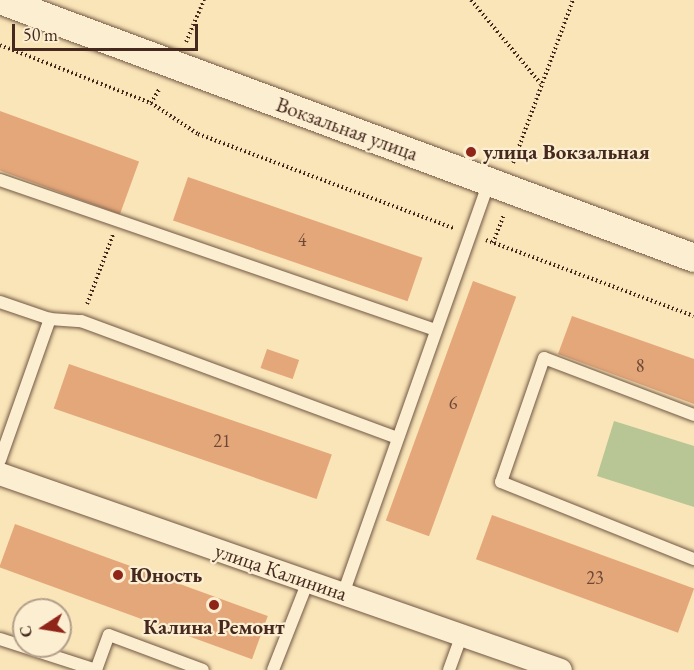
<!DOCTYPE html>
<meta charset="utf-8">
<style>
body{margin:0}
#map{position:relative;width:694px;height:670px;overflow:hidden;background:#fae5b8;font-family:"EB Garamond",serif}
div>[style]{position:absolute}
.green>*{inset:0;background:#b7c694}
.building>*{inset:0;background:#e4a77a;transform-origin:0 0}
.path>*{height:4px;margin-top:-2px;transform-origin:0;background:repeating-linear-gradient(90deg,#45291f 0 1.5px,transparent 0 4.5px)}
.roads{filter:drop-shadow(0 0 2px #725845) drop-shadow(0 0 2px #725845)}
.service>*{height:12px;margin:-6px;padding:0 6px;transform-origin:6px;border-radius:6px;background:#fceed1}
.minor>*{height:22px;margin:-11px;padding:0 11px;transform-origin:11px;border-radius:11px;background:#fceed1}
.tertiary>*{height:28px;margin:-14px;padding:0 14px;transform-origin:14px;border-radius:14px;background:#fceed1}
.dots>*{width:16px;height:16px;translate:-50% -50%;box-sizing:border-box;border:3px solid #fceed1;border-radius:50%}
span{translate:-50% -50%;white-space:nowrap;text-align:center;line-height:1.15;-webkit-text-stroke:4.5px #fceed1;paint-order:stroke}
.number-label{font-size:18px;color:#6d4836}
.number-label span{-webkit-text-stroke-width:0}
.street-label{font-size:21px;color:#45291f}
.poi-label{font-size:21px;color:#45291f;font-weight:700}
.left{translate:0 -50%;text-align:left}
.north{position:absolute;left:12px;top:598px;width:60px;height:60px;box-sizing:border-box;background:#fceed1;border:2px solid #b39f8a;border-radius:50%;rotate:258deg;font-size:16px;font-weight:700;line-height:24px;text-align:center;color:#45291f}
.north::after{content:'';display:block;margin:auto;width:21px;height:27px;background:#8f2418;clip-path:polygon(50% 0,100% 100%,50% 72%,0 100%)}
.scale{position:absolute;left:12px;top:24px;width:186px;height:27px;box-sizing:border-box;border:3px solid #45291f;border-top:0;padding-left:8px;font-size:18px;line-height:21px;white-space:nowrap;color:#45291f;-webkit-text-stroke:4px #fceed1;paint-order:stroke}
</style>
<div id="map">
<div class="green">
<i style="clip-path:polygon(614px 421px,694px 446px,694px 507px,597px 476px)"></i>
</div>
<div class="building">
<i style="left:0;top:111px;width:148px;height:56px;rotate:20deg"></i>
<i style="left:188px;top:177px;width:248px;height:46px;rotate:19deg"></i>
<i style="left:473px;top:281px;width:46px;height:255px;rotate:20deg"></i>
<i style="clip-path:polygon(572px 316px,694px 359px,694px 404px,558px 354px)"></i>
<i style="left:267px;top:349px;width:34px;height:20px;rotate:19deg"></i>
<i style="left:69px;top:364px;width:278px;height:47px;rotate:19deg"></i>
<i style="left:492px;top:515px;width:215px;height:47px;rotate:20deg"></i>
<i style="left:15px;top:524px;width:269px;height:46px;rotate:20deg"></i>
</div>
<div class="path">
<i style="left:471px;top:0;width:109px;rotate:50.2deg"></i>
<i style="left:186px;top:42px;width:46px;rotate:-66.8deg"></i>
<i style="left:0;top:45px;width:162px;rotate:21deg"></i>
<i style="left:151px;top:103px;width:56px;rotate:33.4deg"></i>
<i style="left:198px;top:134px;width:273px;rotate:20.2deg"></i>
<i style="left:151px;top:103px;width:17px;rotate:-59deg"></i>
<i style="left:513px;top:163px;width:174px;rotate:-69.8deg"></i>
<i style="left:486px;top:240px;width:221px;rotate:20.1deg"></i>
<i style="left:493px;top:243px;width:30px;rotate:-69deg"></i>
<i style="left:87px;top:304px;width:74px;rotate:-69.4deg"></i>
</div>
<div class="roads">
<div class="service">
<i style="left:0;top:180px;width:461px;rotate:19deg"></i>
<i style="left:0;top:302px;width:53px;rotate:18.8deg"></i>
<i style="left:50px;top:319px;width:31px;rotate:4deg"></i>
<i style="left:81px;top:321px;width:337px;rotate:20.3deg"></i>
<i style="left:694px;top:415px;width:160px;rotate:-159.2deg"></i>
<i style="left:544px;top:358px;width:131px;rotate:109.1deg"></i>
<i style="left:501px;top:482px;width:208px;rotate:21.8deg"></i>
<i style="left:0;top:460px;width:150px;rotate:-70.5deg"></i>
<i style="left:343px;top:594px;width:437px;rotate:-70.5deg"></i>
<i style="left:0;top:639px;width:101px;rotate:17.9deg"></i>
<i style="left:96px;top:670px;width:37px;rotate:-70deg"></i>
<i style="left:109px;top:635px;width:100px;rotate:20.4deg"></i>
<i style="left:273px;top:670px;width:96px;rotate:-68.5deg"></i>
<i style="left:449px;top:670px;width:37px;rotate:-70deg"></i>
</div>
<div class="minor">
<i style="left:0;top:474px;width:594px;rotate:19.26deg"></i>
</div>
<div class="tertiary">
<i style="left:0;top:0;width:740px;rotate:20.39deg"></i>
</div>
</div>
<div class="dots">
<i style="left:471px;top:152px;background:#8f2418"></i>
<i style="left:118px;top:575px;background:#8f2418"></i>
<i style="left:214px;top:605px;background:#8f2418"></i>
</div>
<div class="number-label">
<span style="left:302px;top:240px">4</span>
<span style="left:640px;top:366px">8</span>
<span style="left:453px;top:403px">6</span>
<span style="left:222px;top:441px">21</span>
<span style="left:595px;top:578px">23</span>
</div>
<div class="street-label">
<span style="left:347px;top:129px;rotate:20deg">Вокзальная улица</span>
<span style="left:281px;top:572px;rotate:19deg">улица Калинина</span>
</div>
<div class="poi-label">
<span class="left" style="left:483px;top:152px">улица Вокзальная</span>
<span class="left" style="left:130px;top:575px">Юность</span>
<span style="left:214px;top:627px">Калина Ремонт</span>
</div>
<div class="north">С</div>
<div class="scale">50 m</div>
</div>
